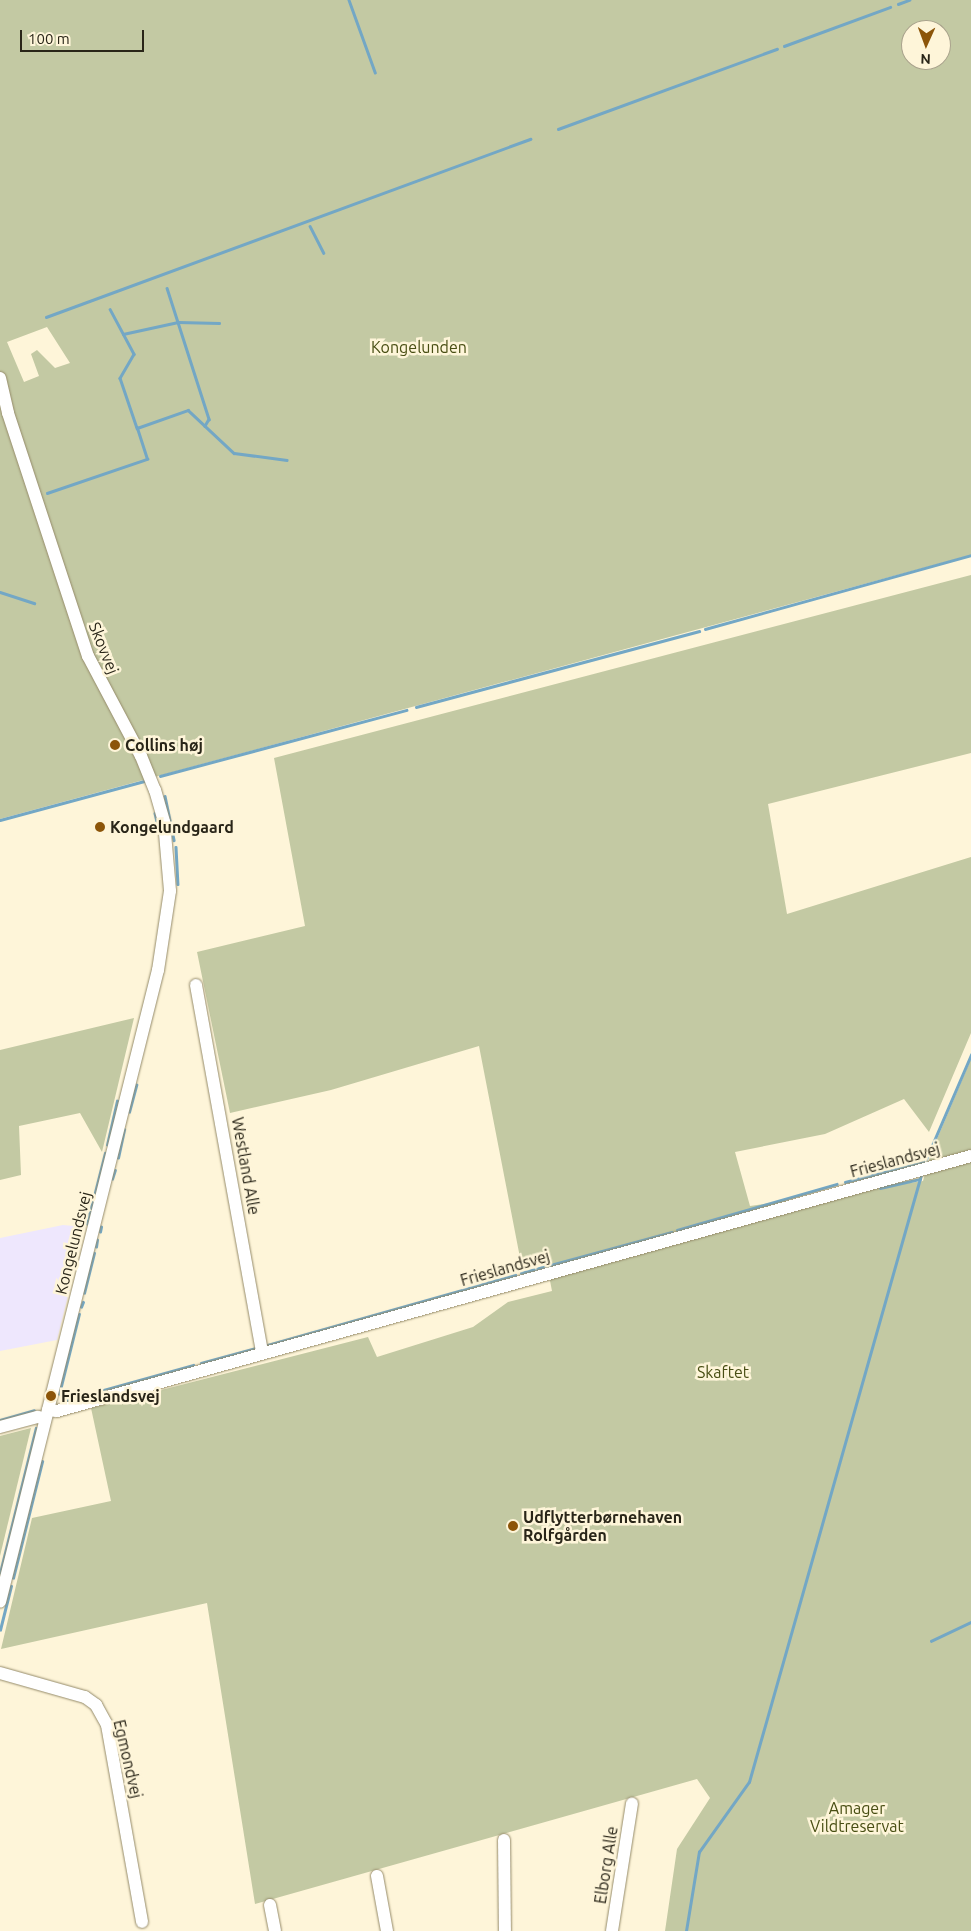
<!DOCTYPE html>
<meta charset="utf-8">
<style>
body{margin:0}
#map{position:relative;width:971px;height:1931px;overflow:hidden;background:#fef5d9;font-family:Ubuntu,sans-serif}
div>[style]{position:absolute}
.commercial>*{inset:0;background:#eee7fd}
.green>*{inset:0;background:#c3c9a3}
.stream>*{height:2.5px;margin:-1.25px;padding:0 1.25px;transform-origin:1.25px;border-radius:1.25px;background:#73a7c5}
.roads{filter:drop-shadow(0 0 1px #958b6a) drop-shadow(0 0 1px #958b6a)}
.minor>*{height:12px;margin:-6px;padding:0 6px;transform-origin:6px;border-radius:6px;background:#fff}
.dots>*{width:14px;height:14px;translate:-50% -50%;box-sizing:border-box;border:2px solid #fef5d9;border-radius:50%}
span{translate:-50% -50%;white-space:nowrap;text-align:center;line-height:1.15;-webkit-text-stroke:5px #fef5d9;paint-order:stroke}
.park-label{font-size:16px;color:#484e13}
.street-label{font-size:16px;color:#292518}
.poi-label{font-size:16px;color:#292518;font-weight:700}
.left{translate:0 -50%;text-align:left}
.north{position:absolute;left:901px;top:20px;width:50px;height:50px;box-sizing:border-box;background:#fef5d9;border:1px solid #a9a28c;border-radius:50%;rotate:182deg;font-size:14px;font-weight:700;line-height:20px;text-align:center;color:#292518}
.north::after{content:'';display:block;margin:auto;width:18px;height:22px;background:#8c5509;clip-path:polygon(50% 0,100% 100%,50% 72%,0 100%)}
.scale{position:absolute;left:20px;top:30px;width:124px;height:22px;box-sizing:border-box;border:2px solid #292518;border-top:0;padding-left:6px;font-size:15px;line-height:18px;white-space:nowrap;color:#292518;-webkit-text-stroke:4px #fef5d9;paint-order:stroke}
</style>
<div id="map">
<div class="commercial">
<i style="clip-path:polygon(63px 1225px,85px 1227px,57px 1340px,0 1351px,0 1238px)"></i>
</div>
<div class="green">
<i style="clip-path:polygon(evenodd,0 0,971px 0,971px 555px,0 819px,0 0,911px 30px,941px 30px,941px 60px,911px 60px,911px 30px,0 0,47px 327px,70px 363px,55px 368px,37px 350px,31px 354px,39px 376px,24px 382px,7px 342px,47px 327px)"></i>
<i style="clip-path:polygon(971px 575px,971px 753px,768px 804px,787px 914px,971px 857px,971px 1033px,929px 1132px,904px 1099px,825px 1134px,735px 1152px,750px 1206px,923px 1181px,931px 1153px,971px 1059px,971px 1931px,665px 1931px,677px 1849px,710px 1798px,697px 1779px,255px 1904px,207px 1603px,1px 1649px,32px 1518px,111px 1501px,91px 1408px,368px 1337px,377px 1357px,473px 1327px,508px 1302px,552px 1291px,546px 1260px,522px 1268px,479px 1046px,331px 1090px,230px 1113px,197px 952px,305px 926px,274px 758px)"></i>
<i style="clip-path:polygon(134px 1018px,102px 1152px,80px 1113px,19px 1126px,21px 1175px,0 1180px,0 1050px)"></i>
<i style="clip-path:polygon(31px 1428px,0 1556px,0 1436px)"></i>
</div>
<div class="stream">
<i style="left:349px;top:0;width:77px;rotate:70.1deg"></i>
<i style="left:898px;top:4px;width:12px;rotate:-20deg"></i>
<i style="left:784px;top:46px;width:113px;rotate:-20.2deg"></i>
<i style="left:558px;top:129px;width:233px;rotate:-20.1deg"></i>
<i style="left:310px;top:226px;width:30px;rotate:63deg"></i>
<i style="left:167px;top:288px;width:138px;rotate:72.2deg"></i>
<i style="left:209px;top:419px;width:8px;rotate:120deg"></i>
<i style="left:110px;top:309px;width:51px;rotate:61.9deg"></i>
<i style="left:134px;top:354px;width:28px;rotate:120deg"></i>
<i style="left:120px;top:378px;width:53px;rotate:71.2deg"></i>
<i style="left:46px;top:317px;width:516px;rotate:-20.19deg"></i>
<i style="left:123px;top:334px;width:56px;rotate:-12.3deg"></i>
<i style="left:178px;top:322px;width:41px;rotate:1.4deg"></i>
<i style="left:47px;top:493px;width:106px;rotate:-18.8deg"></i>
<i style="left:147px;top:459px;width:33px;rotate:-108deg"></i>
<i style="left:137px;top:428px;width:54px;rotate:-19.4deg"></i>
<i style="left:188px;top:410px;width:63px;rotate:43.1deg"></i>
<i style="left:234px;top:453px;width:53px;rotate:7.5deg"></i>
<i style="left:0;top:592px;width:36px;rotate:18deg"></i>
<i style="left:705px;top:629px;width:276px;rotate:-15.5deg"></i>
<i style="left:416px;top:707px;width:293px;rotate:-15deg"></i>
<i style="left:160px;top:776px;width:255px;rotate:-15deg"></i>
<i style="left:165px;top:796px;width:45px;rotate:78.4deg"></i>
<i style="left:155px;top:813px;width:17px;rotate:77deg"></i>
<i style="left:0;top:820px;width:150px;rotate:-15.1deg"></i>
<i style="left:176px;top:847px;width:37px;rotate:87deg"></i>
<i style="left:129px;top:1112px;width:28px;rotate:-75deg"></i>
<i style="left:107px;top:1145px;width:45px;rotate:-77.2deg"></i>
<i style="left:118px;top:1158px;width:29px;rotate:-78deg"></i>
<i style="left:924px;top:1164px;width:119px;rotate:-66.7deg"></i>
<i style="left:112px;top:1179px;width:9px;rotate:-72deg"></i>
<i style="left:845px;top:1182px;width:82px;rotate:-14deg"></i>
<i style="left:880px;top:1188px;width:41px;rotate:-12.7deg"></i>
<i style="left:87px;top:1224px;width:73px;rotate:-75.8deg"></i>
<i style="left:677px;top:1230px;width:166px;rotate:-16.1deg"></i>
<i style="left:100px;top:1232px;width:5px;rotate:-79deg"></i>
<i style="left:96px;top:1247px;width:7px;rotate:-82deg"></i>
<i style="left:521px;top:1273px;width:156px;rotate:-15.2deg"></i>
<i style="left:84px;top:1293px;width:41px;rotate:-76deg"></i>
<i style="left:81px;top:1307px;width:5px;rotate:-68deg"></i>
<i style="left:264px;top:1346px;width:261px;rotate:-15.8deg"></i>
<i style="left:201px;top:1363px;width:57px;rotate:-15.3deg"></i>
<i style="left:59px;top:1394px;width:82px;rotate:-76deg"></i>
<i style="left:64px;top:1401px;width:134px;rotate:-15.6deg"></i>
<i style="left:0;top:1420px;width:35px;rotate:-16deg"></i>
<i style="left:0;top:1573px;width:149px;rotate:-76.1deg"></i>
<i style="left:13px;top:1578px;width:120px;rotate:-76deg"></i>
<i style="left:0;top:1630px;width:45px;rotate:-76deg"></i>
<i style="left:931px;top:1641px;width:44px;rotate:-25.4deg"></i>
<i style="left:686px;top:1931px;width:80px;rotate:-80.7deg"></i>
<i style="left:699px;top:1852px;width:86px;rotate:-54.5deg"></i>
<i style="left:749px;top:1782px;width:631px;rotate:-74.18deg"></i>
</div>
<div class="roads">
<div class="minor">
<i style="left:0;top:378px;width:36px;rotate:77deg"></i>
<i style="left:8px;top:413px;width:256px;rotate:71.8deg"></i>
<i style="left:88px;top:656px;width:113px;rotate:62.1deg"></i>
<i style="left:141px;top:756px;width:37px;rotate:68deg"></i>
<i style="left:155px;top:790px;width:33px;rotate:74deg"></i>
<i style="left:164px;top:822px;width:69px;rotate:85deg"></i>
<i style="left:170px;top:891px;width:80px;rotate:98.6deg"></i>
<i style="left:158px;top:970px;width:651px;rotate:104.04deg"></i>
<i style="left:196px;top:985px;width:373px;rotate:79.8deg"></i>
<i style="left:48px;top:1410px;width:9px;rotate:6deg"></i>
<i style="left:57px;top:1411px;width:949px;rotate:-15.59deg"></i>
<i style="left:0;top:1427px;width:39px;rotate:-15deg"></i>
<i style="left:38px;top:1417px;width:7px;rotate:16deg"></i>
<i style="left:0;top:1673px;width:88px;rotate:15.8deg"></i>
<i style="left:85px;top:1697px;width:14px;rotate:36deg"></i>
<i style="left:96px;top:1705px;width:23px;rotate:61deg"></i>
<i style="left:107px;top:1725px;width:200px;rotate:79.9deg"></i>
<i style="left:504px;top:1840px;width:91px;rotate:89.4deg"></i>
<i style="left:377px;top:1876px;width:56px;rotate:79.7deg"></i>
<i style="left:270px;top:1905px;width:26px;rotate:79deg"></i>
<i style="left:612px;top:1931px;width:129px;rotate:-81.1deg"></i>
</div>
</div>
<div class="dots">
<i style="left:115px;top:745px;background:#8c5509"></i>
<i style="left:100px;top:827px;background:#8c5509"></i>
<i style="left:51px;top:1396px;background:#8c5509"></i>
<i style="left:513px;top:1526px;background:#8c5509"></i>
</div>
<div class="park-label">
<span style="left:419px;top:347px">Kongelunden</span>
<span style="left:723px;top:1372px">Skaftet</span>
<span style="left:857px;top:1817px">Amager<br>Vildtreservat</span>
</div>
<div class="street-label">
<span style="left:104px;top:648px;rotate:68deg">Skovvej</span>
<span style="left:895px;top:1160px;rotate:-15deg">Frieslandsvej</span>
<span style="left:246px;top:1166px;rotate:80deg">Westland Alle</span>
<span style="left:73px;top:1243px;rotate:-76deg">Kongelundsvej</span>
<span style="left:505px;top:1268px;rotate:-16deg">Frieslandsvej</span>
<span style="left:128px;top:1759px;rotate:77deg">Egmondvej</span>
<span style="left:606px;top:1865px;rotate:-81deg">Elborg Alle</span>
</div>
<div class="poi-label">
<span class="left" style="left:125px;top:745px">Collins høj</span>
<span class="left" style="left:110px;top:827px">Kongelundgaard</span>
<span class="left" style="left:61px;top:1396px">Frieslandsvej</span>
<span class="left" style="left:523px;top:1526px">Udflytterbørnehaven<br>Rolfgården</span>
</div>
<div class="north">N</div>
<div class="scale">100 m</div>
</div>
